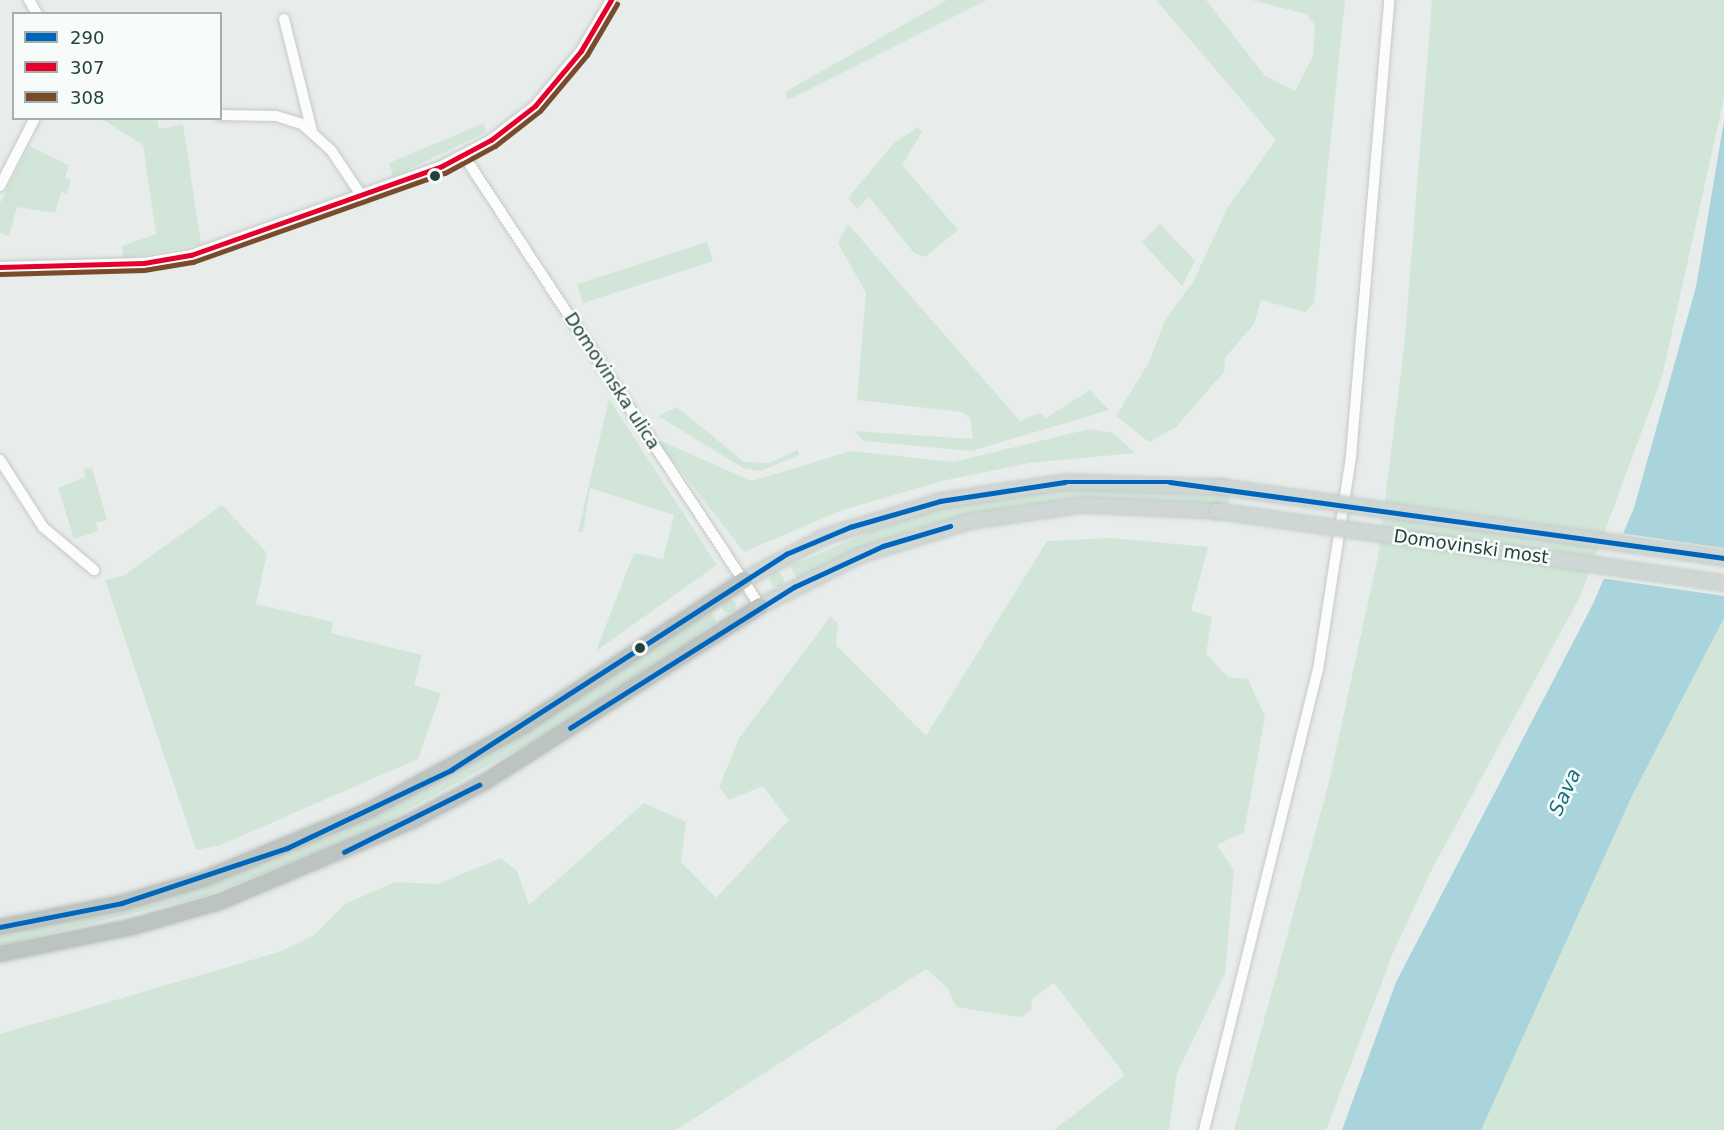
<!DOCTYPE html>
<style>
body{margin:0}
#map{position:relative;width:1724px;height:1130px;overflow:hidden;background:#e8edeb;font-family:"DejaVu Sans",sans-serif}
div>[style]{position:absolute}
.green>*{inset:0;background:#d1e6d8;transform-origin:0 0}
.round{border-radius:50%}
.water>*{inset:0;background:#a9d4db}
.pier>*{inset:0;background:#e8edeb}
.roads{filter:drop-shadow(0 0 2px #c5cac8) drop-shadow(0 0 2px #c5cac8)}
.minor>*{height:10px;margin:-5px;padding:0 5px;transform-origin:5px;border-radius:5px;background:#fcfcfc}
.major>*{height:14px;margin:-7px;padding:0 7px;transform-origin:7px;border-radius:7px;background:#cfd7d5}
.highway>*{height:16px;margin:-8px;padding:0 8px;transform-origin:8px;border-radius:8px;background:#bcc4c2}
.bridges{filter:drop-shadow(0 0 2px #c3ccc9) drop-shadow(0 0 2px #c3ccc9)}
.major-bridge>*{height:14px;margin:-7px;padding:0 7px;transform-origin:7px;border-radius:7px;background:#cfd7d5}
.bus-1>*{height:4.5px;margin:-2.25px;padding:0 2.25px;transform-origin:2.25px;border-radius:2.25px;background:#0065bd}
.bus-2>*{height:4.5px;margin:-2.25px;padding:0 2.25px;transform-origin:2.25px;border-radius:2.25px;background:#e4002b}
.bus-3>*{height:4.5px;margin:-2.25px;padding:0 2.25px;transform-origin:2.25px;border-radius:2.25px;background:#7a4b2a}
.dots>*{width:16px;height:16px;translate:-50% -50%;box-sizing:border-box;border:3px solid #f7fbf9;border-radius:50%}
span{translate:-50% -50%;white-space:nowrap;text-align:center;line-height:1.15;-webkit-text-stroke:5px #f7fbf9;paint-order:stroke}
.street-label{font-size:18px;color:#24423a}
.water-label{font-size:20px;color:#1c6f80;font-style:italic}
.legend{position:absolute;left:12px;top:12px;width:210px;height:108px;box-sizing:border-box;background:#f7fbf9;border:2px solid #a3b1ad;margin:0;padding:8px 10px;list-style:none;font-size:18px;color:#24423a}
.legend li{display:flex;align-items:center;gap:12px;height:30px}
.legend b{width:30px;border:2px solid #a3b1ad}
</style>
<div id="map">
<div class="green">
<i style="clip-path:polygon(947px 0,987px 0,788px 100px,785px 92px)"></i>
<i style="clip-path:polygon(1156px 0,1206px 0,1265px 76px,1295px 91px,1313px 56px,1315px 25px,1306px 14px,1251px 0,1345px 0,1314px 303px,1305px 312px,1261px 300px,1254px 324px,1225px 358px,1224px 372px,1176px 427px,1149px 442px,1116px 416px,1149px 362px,1165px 320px,1193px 282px,1228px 207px,1276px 140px)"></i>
<i style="clip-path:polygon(1432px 0,1724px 0,1724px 98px,1662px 377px,1581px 595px,1432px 869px,1393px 953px,1326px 1130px,1234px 1130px,1329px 782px,1378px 556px,1404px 348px)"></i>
<i style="clip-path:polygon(102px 119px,157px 119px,159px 129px,183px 124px,201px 244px,124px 259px,122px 246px,156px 234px,143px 145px)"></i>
<i style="clip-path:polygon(484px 123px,486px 132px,393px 177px,389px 163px)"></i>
<i style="clip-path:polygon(918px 127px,922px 132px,902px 165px,958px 230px,925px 257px,914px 253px,869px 197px,857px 209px,848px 198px,894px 143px)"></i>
<i style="clip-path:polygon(29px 146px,69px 165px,65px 178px,71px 180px,67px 194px,61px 192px,55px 213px,17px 207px,9px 236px,0 233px,0 203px)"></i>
<i style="clip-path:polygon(848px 224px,1020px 421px,1040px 413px,1046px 418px,1090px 390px,1109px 410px,971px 451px,864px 441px,854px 431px,973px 439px,970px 418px,962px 412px,857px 400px,866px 293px,838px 243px)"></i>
<i style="clip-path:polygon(1160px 224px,1195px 261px,1182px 286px,1142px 242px)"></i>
<i style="left:707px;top:242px;width:20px;height:137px;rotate:72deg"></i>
<i style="clip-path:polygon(609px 399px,717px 565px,596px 651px,634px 553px,663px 559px,674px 515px,590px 488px,583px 532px,578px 532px)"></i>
<i style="clip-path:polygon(677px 407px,744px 462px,769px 463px,798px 450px,799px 455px,760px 471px,743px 468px,658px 416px)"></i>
<i style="clip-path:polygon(1089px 429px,1113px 433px,1135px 453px,1030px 463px,942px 481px,840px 511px,744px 552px,656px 439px,752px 481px,851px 451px,953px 462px)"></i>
<i style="clip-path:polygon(92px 468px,107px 520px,96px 523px,98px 531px,74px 539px,58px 488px,85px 477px,84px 469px)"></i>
<i style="clip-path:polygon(1106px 484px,1230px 494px,1228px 508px,1106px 500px,1012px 508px,911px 530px,797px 579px,790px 566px,918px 511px,1029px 491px)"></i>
<i style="clip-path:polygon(222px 505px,267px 553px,256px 604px,333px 622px,331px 633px,422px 655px,414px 685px,441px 693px,418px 759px,221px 845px,196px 850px,105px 580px,123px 576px)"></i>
<i style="clip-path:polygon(1112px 538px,1208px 547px,1191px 611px,1212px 617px,1206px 654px,1228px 677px,1248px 679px,1265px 717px,1244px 832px,1217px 845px,1234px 870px,1225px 974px,1177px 1073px,1169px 1130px,1054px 1130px,1125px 1075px,1054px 983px,1032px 999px,1031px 1010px,1021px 1017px,1011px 1016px,956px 1007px,947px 987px,926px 969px,676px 1130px,0 1130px,0 1034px,282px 951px,314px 935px,345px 904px,395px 882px,438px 884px,501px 858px,517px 871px,529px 905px,644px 803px,686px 822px,681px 862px,716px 898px,789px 820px,763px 786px,729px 800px,719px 787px,739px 738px,830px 617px,838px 623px,836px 645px,926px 736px,1047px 541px)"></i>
<i class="round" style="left:770px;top:573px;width:14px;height:14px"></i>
<i class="round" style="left:722px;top:599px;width:14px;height:14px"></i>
<i style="clip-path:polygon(710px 609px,717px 622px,566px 723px,361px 835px,205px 896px,0 946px,0 935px,214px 881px,330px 836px,469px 765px)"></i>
<i style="clip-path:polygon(1724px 618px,1724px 1130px,1481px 1130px,1632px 796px)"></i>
</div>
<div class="water">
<i style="clip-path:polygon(1724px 121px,1724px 618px,1632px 796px,1481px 1130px,1342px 1130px,1396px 982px,1593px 604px,1634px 508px,1696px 287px)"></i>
</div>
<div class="pier">
<i style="clip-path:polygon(1620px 533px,1724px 548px,1724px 596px,1600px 578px)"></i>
</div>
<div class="roads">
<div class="minor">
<i style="left:29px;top:0;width:16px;rotate:60deg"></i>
<i style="left:284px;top:19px;width:115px;rotate:76deg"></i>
<i style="left:220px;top:115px;width:56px;rotate:1deg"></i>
<i style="left:276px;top:116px;width:27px;rotate:17deg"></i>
<i style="left:302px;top:124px;width:39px;rotate:42deg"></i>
<i style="left:331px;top:150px;width:58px;rotate:56.3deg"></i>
<i style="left:464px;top:156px;width:539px;rotate:56.66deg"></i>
<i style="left:0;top:186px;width:76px;rotate:-62.8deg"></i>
<i style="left:0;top:267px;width:144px;rotate:-1.6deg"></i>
<i style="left:144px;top:263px;width:48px;rotate:-9.7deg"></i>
<i style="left:191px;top:255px;width:266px;rotate:-19.5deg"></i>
<i style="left:442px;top:166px;width:55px;rotate:-28deg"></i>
<i style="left:491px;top:140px;width:56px;rotate:-37.7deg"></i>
<i style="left:535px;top:106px;width:72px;rotate:-50.1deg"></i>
<i style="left:581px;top:51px;width:59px;rotate:-59.5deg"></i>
<i style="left:0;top:460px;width:80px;rotate:57.3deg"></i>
<i style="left:43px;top:527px;width:67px;rotate:40.1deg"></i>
<i style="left:1204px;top:1130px;width:474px;rotate:-76.1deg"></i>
<i style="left:1318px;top:670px;width:217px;rotate:-81.2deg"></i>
<i style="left:1351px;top:456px;width:458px;rotate:-85.2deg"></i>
</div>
<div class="major">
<i style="left:744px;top:580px;width:91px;rotate:-28.3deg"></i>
<i style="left:824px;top:537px;width:121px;rotate:-17.2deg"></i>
<i style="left:940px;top:501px;width:126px;rotate:-8.6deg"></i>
<i style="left:1065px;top:482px;width:156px;rotate:1.8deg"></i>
<i style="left:760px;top:606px;width:113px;rotate:-26.8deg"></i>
<i style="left:861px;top:555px;width:115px;rotate:-17.2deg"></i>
<i style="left:971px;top:521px;width:114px;rotate:-8.1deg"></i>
<i style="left:1084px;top:505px;width:133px;rotate:2.6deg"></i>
</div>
<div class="highway">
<i style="left:0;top:927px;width:124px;rotate:-11.1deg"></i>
<i style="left:122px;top:903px;width:85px;rotate:-16.3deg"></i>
<i style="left:204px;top:879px;width:180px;rotate:-22.6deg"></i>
<i style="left:370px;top:810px;width:177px;rotate:-28.7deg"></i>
<i style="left:525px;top:725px;width:263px;rotate:-33.5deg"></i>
<i style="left:0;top:954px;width:135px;rotate:-11.6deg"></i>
<i style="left:132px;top:927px;width:91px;rotate:-16deg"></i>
<i style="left:219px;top:902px;width:209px;rotate:-22.8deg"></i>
<i style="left:412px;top:821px;width:86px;rotate:-28.3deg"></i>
<i style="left:488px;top:780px;width:323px;rotate:-32.6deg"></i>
</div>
</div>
<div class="bridges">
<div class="major-bridge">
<i style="left:1221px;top:487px;width:508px;rotate:8.03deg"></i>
<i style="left:1217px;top:511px;width:512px;rotate:8.08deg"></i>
</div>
</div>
<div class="bus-1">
<i style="left:570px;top:728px;width:265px;rotate:-32.2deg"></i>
<i style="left:794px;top:587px;width:98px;rotate:-24.7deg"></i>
<i style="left:883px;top:546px;width:70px;rotate:-16.6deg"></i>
<i style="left:344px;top:852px;width:151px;rotate:-26.4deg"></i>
<i style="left:0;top:927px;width:124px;rotate:-11.1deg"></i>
<i style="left:122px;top:903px;width:174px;rotate:-18.4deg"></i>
<i style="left:287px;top:848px;width:182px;rotate:-25.4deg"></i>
<i style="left:451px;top:770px;width:399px;rotate:-32.8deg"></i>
<i style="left:786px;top:554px;width:69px;rotate:-22.9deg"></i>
<i style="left:850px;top:527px;width:94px;rotate:-16.1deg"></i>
<i style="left:940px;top:501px;width:126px;rotate:-8.6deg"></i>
<i style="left:1065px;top:482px;width:105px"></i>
<i style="left:1170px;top:482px;width:559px;rotate:7.81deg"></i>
</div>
<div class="bus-2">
<i style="left:0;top:267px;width:144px;rotate:-1.6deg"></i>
<i style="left:144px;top:263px;width:48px;rotate:-9.7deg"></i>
<i style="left:191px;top:255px;width:266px;rotate:-19.5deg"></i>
<i style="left:442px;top:166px;width:55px;rotate:-28deg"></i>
<i style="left:491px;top:140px;width:56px;rotate:-37.7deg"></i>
<i style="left:535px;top:106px;width:72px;rotate:-50.1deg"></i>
<i style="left:581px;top:51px;width:59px;rotate:-59.5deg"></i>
</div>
<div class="bus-3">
<i style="left:0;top:274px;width:144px;rotate:-1.6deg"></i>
<i style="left:144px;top:270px;width:50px;rotate:-9.3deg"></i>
<i style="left:193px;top:262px;width:267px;rotate:-19.5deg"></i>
<i style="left:445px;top:173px;width:57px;rotate:-28.4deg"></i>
<i style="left:495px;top:146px;width:57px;rotate:-37.9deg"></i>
<i style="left:540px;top:111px;width:73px;rotate:-50deg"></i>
<i style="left:587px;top:55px;width:59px;rotate:-59.5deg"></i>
</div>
<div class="dots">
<i style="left:435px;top:176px;background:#24423a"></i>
<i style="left:640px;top:648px;background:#24423a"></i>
</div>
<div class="street-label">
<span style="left:612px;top:381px;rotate:57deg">Domovinska ulica</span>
<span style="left:1471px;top:547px;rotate:8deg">Domovinski most</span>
</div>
<div class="water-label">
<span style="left:1565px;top:792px;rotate:-65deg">Sava</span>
</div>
<ul class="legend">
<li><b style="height:8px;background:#0065bd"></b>290</li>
<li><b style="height:8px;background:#e4002b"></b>307</li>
<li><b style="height:8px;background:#7a4b2a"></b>308</li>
</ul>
</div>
